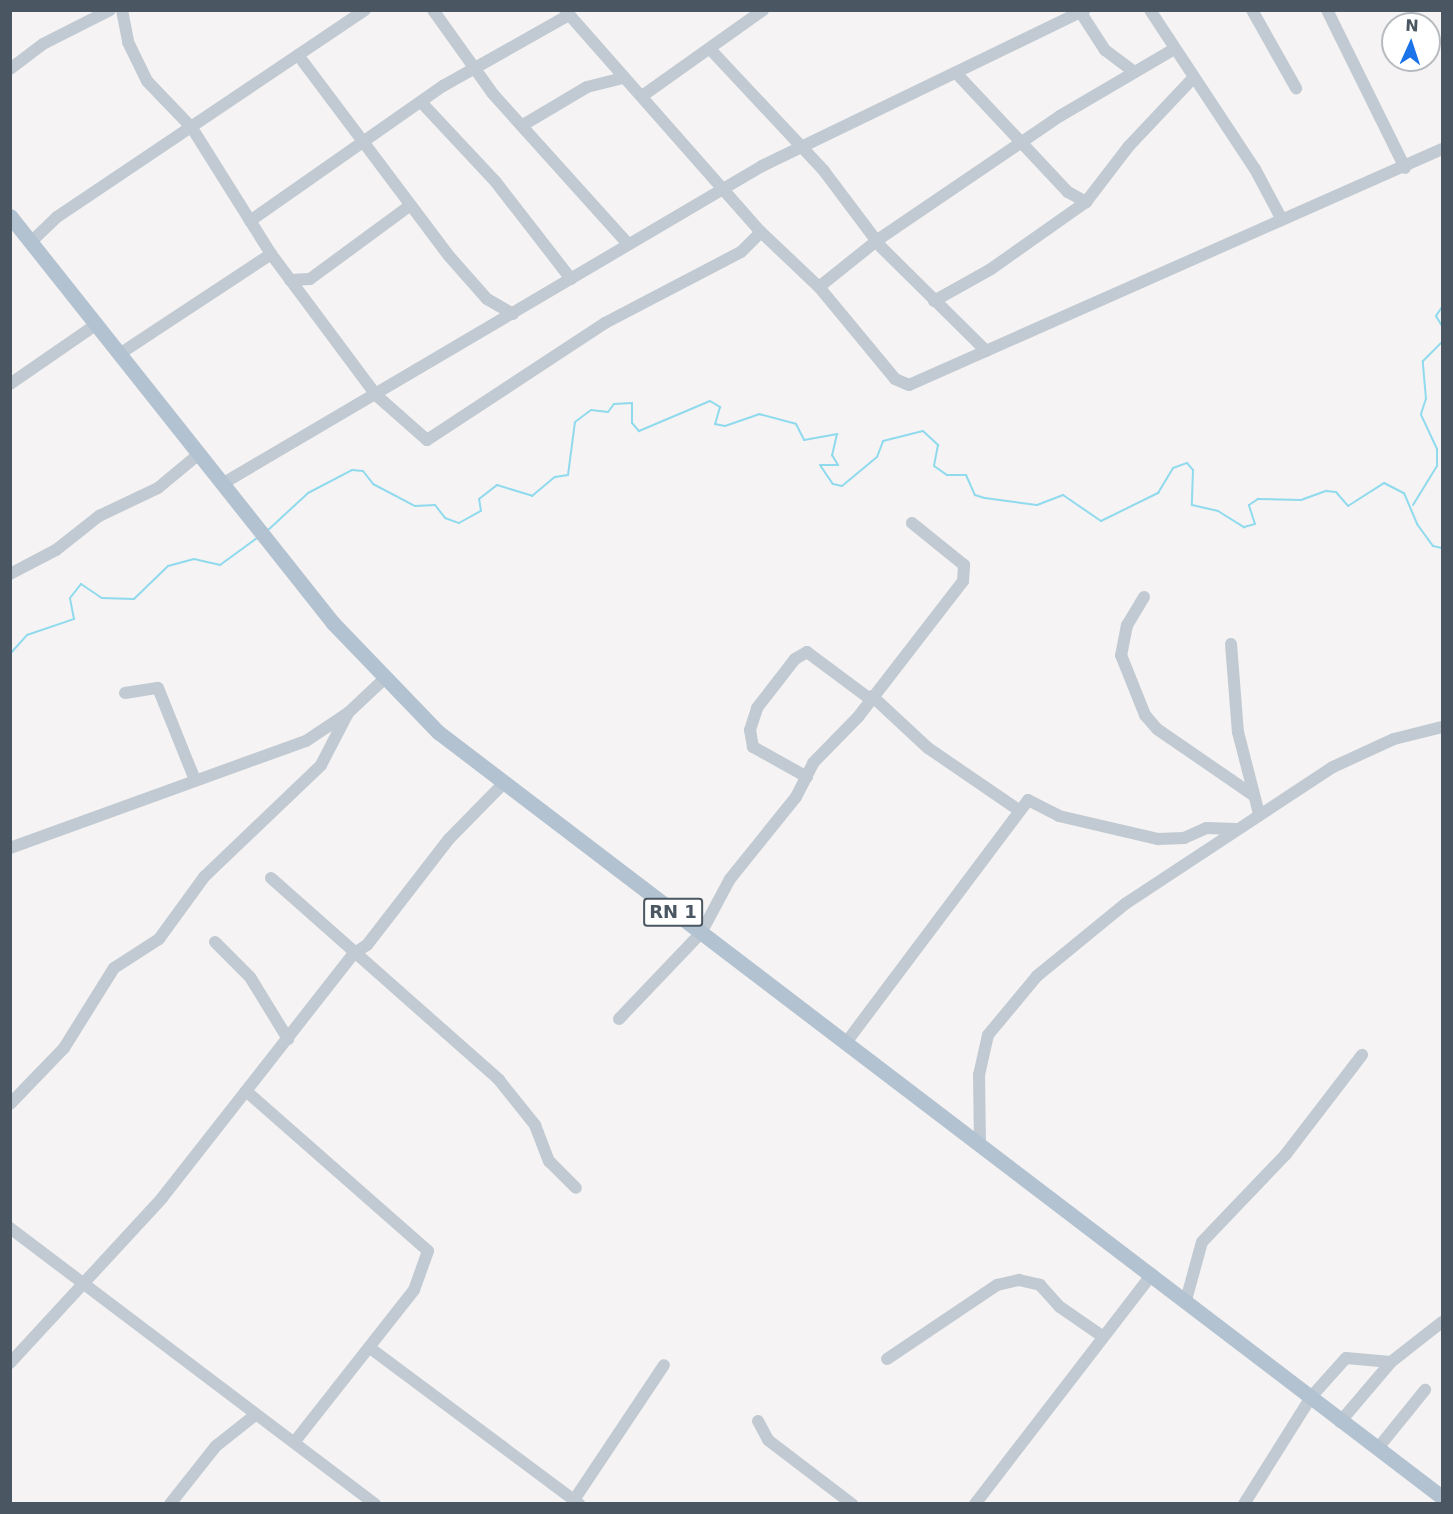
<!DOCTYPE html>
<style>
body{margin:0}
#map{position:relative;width:1453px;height:1514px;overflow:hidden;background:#f5f3f3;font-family:"DejaVu Sans",sans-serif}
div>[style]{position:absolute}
.stream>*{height:2px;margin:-1px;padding:0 1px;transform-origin:1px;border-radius:1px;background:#90daee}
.minor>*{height:12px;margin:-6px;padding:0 6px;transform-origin:6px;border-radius:6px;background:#c1cad2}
.major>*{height:15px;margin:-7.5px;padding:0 7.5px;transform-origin:7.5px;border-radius:7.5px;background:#b3c2d1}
span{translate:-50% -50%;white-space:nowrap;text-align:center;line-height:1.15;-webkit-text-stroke:4.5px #fff;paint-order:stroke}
.shield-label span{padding:2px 4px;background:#fff;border:2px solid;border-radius:4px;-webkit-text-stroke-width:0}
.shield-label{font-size:18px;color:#4a5661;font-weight:700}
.frame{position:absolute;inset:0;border:12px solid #4a5661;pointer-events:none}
.north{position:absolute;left:1381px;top:12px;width:60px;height:60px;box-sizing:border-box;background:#fff;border:2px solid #b7bbc0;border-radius:50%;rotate:3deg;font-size:16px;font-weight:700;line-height:24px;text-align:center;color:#4a5661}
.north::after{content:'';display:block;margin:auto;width:21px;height:27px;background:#1a73e8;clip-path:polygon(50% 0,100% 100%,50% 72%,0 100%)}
</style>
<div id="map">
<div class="stream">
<i style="left:1442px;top:307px;width:11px;rotate:124deg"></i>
<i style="left:1436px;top:316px;width:12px;rotate:59deg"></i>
<i style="left:1413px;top:505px;width:46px;rotate:-58.4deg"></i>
<i style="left:1437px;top:466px;width:17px;rotate:-90deg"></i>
<i style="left:1437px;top:449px;width:38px;rotate:-115deg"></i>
<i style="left:1421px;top:414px;width:16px;rotate:-72deg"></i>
<i style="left:1426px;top:399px;width:38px;rotate:-95deg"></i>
<i style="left:1423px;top:361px;width:27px;rotate:-45deg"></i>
<i style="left:267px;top:531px;width:56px;rotate:-42.8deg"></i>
<i style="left:308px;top:493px;width:50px;rotate:-27.6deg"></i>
<i style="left:352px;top:470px;width:11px;rotate:5deg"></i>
<i style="left:363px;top:471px;width:16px;rotate:52deg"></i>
<i style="left:373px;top:484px;width:47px;rotate:27.6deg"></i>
<i style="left:415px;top:506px;width:20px;rotate:-3deg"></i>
<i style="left:435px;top:505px;width:16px;rotate:52deg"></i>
<i style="left:445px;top:518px;width:15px;rotate:20deg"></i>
<i style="left:459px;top:523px;width:25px;rotate:-29deg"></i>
<i style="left:481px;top:511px;width:12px;rotate:-99deg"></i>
<i style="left:479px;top:499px;width:23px;rotate:-38deg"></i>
<i style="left:497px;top:485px;width:37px;rotate:17deg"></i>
<i style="left:532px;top:496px;width:30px;rotate:-40deg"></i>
<i style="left:555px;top:477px;width:13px;rotate:-9deg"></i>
<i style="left:568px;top:475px;width:53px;rotate:-82.5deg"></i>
<i style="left:575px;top:422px;width:20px;rotate:-37deg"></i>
<i style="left:591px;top:410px;width:17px;rotate:7deg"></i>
<i style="left:608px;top:412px;width:10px;rotate:-53deg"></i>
<i style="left:614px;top:404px;width:18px;rotate:-3deg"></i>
<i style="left:632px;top:403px;width:20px;rotate:90deg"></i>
<i style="left:632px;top:423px;width:11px;rotate:49deg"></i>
<i style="left:639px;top:431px;width:77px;rotate:-22.9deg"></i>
<i style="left:710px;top:401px;width:12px;rotate:31deg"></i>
<i style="left:720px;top:407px;width:18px;rotate:106deg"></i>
<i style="left:715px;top:424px;width:10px;rotate:11deg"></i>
<i style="left:725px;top:426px;width:36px;rotate:-19deg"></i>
<i style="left:759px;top:414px;width:38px;rotate:15deg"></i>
<i style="left:796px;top:424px;width:18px;rotate:63deg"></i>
<i style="left:804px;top:440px;width:34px;rotate:-10deg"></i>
<i style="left:837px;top:434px;width:22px;rotate:103deg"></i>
<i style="left:832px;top:455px;width:12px;rotate:59deg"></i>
<i style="left:838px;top:465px;width:18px;rotate:180deg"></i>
<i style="left:820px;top:465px;width:23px;rotate:56deg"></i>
<i style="left:833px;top:484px;width:9px;rotate:13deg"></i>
<i style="left:842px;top:486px;width:45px;rotate:-39.6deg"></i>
<i style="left:877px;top:457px;width:17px;rotate:-69deg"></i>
<i style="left:883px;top:441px;width:41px;rotate:-14deg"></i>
<i style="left:923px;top:431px;width:21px;rotate:43deg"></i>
<i style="left:938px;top:445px;width:21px;rotate:101deg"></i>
<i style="left:934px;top:466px;width:16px;rotate:35deg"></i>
<i style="left:947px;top:475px;width:19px"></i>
<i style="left:966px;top:475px;width:22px;rotate:66deg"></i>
<i style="left:975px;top:495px;width:10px;rotate:17deg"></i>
<i style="left:985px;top:498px;width:52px;rotate:7.7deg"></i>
<i style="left:1037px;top:505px;width:28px;rotate:-21deg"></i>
<i style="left:1063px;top:495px;width:46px;rotate:34.4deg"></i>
<i style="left:1101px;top:521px;width:64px;rotate:-26.2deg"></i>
<i style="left:1158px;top:493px;width:29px;rotate:-59deg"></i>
<i style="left:1173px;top:468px;width:15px;rotate:-20deg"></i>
<i style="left:1187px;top:463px;width:9px;rotate:49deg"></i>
<i style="left:1193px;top:470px;width:35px;rotate:92deg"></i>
<i style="left:1192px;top:505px;width:27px;rotate:13deg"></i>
<i style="left:1218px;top:511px;width:31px;rotate:32deg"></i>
<i style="left:1244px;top:527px;width:11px;rotate:-15deg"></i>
<i style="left:1255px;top:524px;width:20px;rotate:-108deg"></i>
<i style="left:1249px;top:505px;width:11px;rotate:-34deg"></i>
<i style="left:1258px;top:499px;width:43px;rotate:1.3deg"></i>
<i style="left:1301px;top:500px;width:27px;rotate:-20deg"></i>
<i style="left:1326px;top:491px;width:10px;rotate:6deg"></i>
<i style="left:1336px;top:492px;width:18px;rotate:49deg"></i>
<i style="left:1348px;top:506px;width:43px;rotate:-32.6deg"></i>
<i style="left:1384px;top:483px;width:22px;rotate:27deg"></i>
<i style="left:1404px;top:493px;width:34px;rotate:67deg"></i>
<i style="left:1417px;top:524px;width:27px;rotate:54deg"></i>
<i style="left:1433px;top:546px;width:9px;rotate:13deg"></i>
<i style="left:10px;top:654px;width:25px;rotate:-48deg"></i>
<i style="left:27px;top:635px;width:50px;rotate:-18.8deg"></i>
<i style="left:74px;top:619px;width:21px;rotate:-101deg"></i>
<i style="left:70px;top:598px;width:18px;rotate:-52deg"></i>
<i style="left:81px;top:584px;width:25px;rotate:34deg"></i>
<i style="left:102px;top:598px;width:32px;rotate:2deg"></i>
<i style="left:134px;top:599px;width:47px;rotate:-44.1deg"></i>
<i style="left:168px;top:566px;width:27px;rotate:-15deg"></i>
<i style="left:194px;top:559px;width:27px;rotate:13deg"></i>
<i style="left:220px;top:565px;width:46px;rotate:-36.1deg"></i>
</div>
<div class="minor">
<i style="left:122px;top:10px;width:33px;rotate:79deg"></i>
<i style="left:128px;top:42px;width:43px;rotate:64deg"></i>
<i style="left:147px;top:81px;width:65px;rotate:46.2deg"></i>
<i style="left:192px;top:128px;width:149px;rotate:57.9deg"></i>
<i style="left:271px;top:254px;width:176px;rotate:53.3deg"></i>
<i style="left:376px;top:395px;width:68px;rotate:41.4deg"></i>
<i style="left:427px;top:440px;width:213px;rotate:-33.3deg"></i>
<i style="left:605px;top:323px;width:153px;rotate:-27.6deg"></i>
<i style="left:741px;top:252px;width:28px;rotate:-45deg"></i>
<i style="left:433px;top:10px;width:103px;rotate:54.5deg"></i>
<i style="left:493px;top:94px;width:200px;rotate:48deg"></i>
<i style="left:565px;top:10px;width:296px;rotate:48.6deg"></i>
<i style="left:761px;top:232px;width:80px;rotate:43.5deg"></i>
<i style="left:819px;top:287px;width:119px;rotate:50.4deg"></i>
<i style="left:895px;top:379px;width:15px;rotate:23deg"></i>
<i style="left:909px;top:385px;width:583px;rotate:-23.88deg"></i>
<i style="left:1150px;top:10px;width:191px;rotate:56.6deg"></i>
<i style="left:1255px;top:169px;width:55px;rotate:62deg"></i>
<i style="left:1252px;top:10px;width:90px;rotate:60.6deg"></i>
<i style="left:1327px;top:10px;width:176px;rotate:63.7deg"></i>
<i style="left:1081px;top:13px;width:44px;rotate:57deg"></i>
<i style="left:1105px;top:50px;width:36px;rotate:37deg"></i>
<i style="left:710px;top:49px;width:167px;rotate:46.9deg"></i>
<i style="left:824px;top:171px;width:95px;rotate:53.1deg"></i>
<i style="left:881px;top:247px;width:148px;rotate:44.7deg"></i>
<i style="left:298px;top:55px;width:251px;rotate:53.1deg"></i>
<i style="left:449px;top:256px;width:57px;rotate:48.5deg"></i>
<i style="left:487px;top:299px;width:30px;rotate:30deg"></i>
<i style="left:10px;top:69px;width:41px;rotate:-37.1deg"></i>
<i style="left:43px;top:44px;width:75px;rotate:-26.9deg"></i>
<i style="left:957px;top:74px;width:162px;rotate:46.8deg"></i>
<i style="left:1068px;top:192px;width:21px;rotate:29deg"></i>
<i style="left:645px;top:94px;width:145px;rotate:-35.4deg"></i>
<i style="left:421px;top:102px;width:108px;rotate:46.9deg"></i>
<i style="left:495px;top:181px;width:124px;rotate:52.2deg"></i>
<i style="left:523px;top:125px;width:74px;rotate:-30.7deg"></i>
<i style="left:587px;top:87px;width:36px;rotate:-14deg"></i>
<i style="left:250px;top:221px;width:236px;rotate:-35deg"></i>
<i style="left:443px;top:86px;width:145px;rotate:-29.4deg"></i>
<i style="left:31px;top:242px;width:36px;rotate:-44deg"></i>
<i style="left:57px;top:217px;width:371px;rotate:-33.9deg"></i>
<i style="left:290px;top:280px;width:20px;rotate:-3deg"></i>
<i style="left:310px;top:279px;width:122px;rotate:-36.3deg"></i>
<i style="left:819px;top:287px;width:77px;rotate:-38.7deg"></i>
<i style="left:879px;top:239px;width:219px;rotate:-34.2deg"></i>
<i style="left:1060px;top:116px;width:132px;rotate:-30.4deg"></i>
<i style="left:934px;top:301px;width:65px;rotate:-29.3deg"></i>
<i style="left:991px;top:269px;width:116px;rotate:-35.2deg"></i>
<i style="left:1086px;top:202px;width:71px;rotate:-52.5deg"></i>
<i style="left:1129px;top:146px;width:93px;rotate:-46.7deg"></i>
<i style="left:121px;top:353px;width:180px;rotate:-33.4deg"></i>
<i style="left:10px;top:384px;width:106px;rotate:-34.6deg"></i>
<i style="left:222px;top:484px;width:627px;rotate:-30.49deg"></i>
<i style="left:762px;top:166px;width:358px;rotate:-25.8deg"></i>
<i style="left:10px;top:574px;width:52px;rotate:-27.6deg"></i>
<i style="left:56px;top:550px;width:55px;rotate:-38.3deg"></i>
<i style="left:99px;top:516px;width:65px;rotate:-25.4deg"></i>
<i style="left:158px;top:488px;width:53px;rotate:-39.7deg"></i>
<i style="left:1144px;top:597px;width:33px;rotate:121deg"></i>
<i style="left:1127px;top:625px;width:31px;rotate:101deg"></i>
<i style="left:1121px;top:655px;width:65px;rotate:68.2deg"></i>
<i style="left:1145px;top:715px;width:18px;rotate:49deg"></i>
<i style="left:1157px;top:729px;width:116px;rotate:34.5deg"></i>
<i style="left:1231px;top:644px;width:88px;rotate:85.5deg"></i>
<i style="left:1238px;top:732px;width:85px;rotate:75.6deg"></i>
<i style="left:125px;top:693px;width:33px;rotate:-9deg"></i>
<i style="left:158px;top:688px;width:99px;rotate:68.1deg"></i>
<i style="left:872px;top:696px;width:76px;rotate:42.9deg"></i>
<i style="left:928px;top:748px;width:108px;rotate:34.4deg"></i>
<i style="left:807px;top:777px;width:62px;rotate:-150.9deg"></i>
<i style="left:753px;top:747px;width:17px;rotate:-100deg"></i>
<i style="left:750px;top:730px;width:23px;rotate:-72deg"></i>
<i style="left:757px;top:708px;width:62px;rotate:-52.2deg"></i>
<i style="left:795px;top:659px;width:14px;rotate:-30deg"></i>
<i style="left:807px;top:652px;width:79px;rotate:36.7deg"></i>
<i style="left:10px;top:848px;width:315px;rotate:-19.9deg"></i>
<i style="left:306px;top:741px;width:50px;rotate:-33.7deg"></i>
<i style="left:348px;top:713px;width:48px;rotate:-43.3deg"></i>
<i style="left:271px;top:878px;width:305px;rotate:41.5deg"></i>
<i style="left:499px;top:1080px;width:58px;rotate:51.3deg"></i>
<i style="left:535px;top:1125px;width:39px;rotate:69deg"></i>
<i style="left:549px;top:1161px;width:38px;rotate:45deg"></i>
<i style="left:215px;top:942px;width:49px;rotate:45deg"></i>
<i style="left:250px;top:977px;width:73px;rotate:58.5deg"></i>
<i style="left:619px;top:1019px;width:119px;rotate:-46.4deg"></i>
<i style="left:701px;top:933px;width:61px;rotate:-61.8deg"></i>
<i style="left:730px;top:879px;width:105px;rotate:-51.2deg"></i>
<i style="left:796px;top:797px;width:38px;rotate:-63deg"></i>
<i style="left:813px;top:763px;width:64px;rotate:-45.6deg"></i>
<i style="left:858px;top:717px;width:172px;rotate:-52.3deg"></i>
<i style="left:963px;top:581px;width:16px;rotate:-86deg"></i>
<i style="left:964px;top:565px;width:67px;rotate:-141.1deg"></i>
<i style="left:845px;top:1044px;width:305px;rotate:-53.1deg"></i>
<i style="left:1028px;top:800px;width:35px;rotate:27deg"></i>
<i style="left:1059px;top:816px;width:102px;rotate:13.1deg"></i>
<i style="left:1158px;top:839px;width:26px;rotate:-2deg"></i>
<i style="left:1184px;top:838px;width:24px;rotate:-24deg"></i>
<i style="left:1206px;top:828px;width:30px;rotate:2deg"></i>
<i style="left:246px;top:1091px;width:242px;rotate:41.3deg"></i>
<i style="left:428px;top:1251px;width:41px;rotate:109.7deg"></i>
<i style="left:414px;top:1290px;width:191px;rotate:128.2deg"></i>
<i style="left:10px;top:1104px;width:78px;rotate:-46deg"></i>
<i style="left:64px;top:1048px;width:94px;rotate:-58deg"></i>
<i style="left:114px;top:968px;width:54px;rotate:-32.8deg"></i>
<i style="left:159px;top:939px;width:77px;rotate:-54deg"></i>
<i style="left:204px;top:877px;width:162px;rotate:-43.7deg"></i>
<i style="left:321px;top:765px;width:59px;rotate:-62.6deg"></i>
<i style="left:980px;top:1145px;width:70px;rotate:-90.8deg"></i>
<i style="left:979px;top:1075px;width:41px;rotate:-77.3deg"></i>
<i style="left:988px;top:1035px;width:77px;rotate:-50.3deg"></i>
<i style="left:1037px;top:976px;width:114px;rotate:-39.3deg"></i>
<i style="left:1125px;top:904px;width:249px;rotate:-33.4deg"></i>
<i style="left:1333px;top:767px;width:67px;rotate:-24.7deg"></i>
<i style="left:1394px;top:739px;width:49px;rotate:-14deg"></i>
<i style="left:10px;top:1228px;width:458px;rotate:37.1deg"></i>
<i style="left:1186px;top:1300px;width:60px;rotate:-74.6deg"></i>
<i style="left:1202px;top:1242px;width:122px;rotate:-46.3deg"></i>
<i style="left:1286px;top:1154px;width:125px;rotate:-52.5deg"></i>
<i style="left:370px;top:1348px;width:261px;rotate:36.7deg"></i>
<i style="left:887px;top:1359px;width:133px;rotate:-33.9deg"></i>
<i style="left:997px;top:1285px;width:23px;rotate:-13deg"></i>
<i style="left:1019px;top:1280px;width:22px;rotate:13deg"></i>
<i style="left:1040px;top:1285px;width:30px;rotate:48deg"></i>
<i style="left:1060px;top:1307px;width:51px;rotate:34.6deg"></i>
<i style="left:10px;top:1363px;width:224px;rotate:-47.3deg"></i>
<i style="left:162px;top:1198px;width:310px;rotate:-51.9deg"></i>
<i style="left:353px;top:954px;width:17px;rotate:-33deg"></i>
<i style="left:367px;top:945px;width:134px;rotate:-52.3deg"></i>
<i style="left:449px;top:839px;width:77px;rotate:-45.5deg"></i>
<i style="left:758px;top:1421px;width:21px;rotate:62deg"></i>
<i style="left:768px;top:1440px;width:106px;rotate:37.3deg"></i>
<i style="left:1340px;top:1422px;width:79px;rotate:-49.6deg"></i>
<i style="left:1391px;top:1362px;width:65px;rotate:-38.1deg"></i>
<i style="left:1378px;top:1448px;width:75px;rotate:-51deg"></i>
<i style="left:574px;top:1500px;width:162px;rotate:-56.3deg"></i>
<i style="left:170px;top:1504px;width:74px;rotate:-51.6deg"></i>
<i style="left:216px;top:1446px;width:48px;rotate:-38.3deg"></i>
<i style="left:975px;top:1504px;width:290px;rotate:-52.4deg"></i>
<i style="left:1244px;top:1504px;width:126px;rotate:-57.9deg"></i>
<i style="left:1311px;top:1397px;width:52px;rotate:-48.1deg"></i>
<i style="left:1346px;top:1358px;width:45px;rotate:5.1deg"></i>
</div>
<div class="major">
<i style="left:10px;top:216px;width:520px;rotate:51.56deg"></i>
<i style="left:333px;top:623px;width:151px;rotate:46.1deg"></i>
<i style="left:438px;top:732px;width:1262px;rotate:37.31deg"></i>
</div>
<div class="shield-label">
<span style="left:673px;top:912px">RN 1</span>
</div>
<div class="frame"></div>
<div class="north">N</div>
</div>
